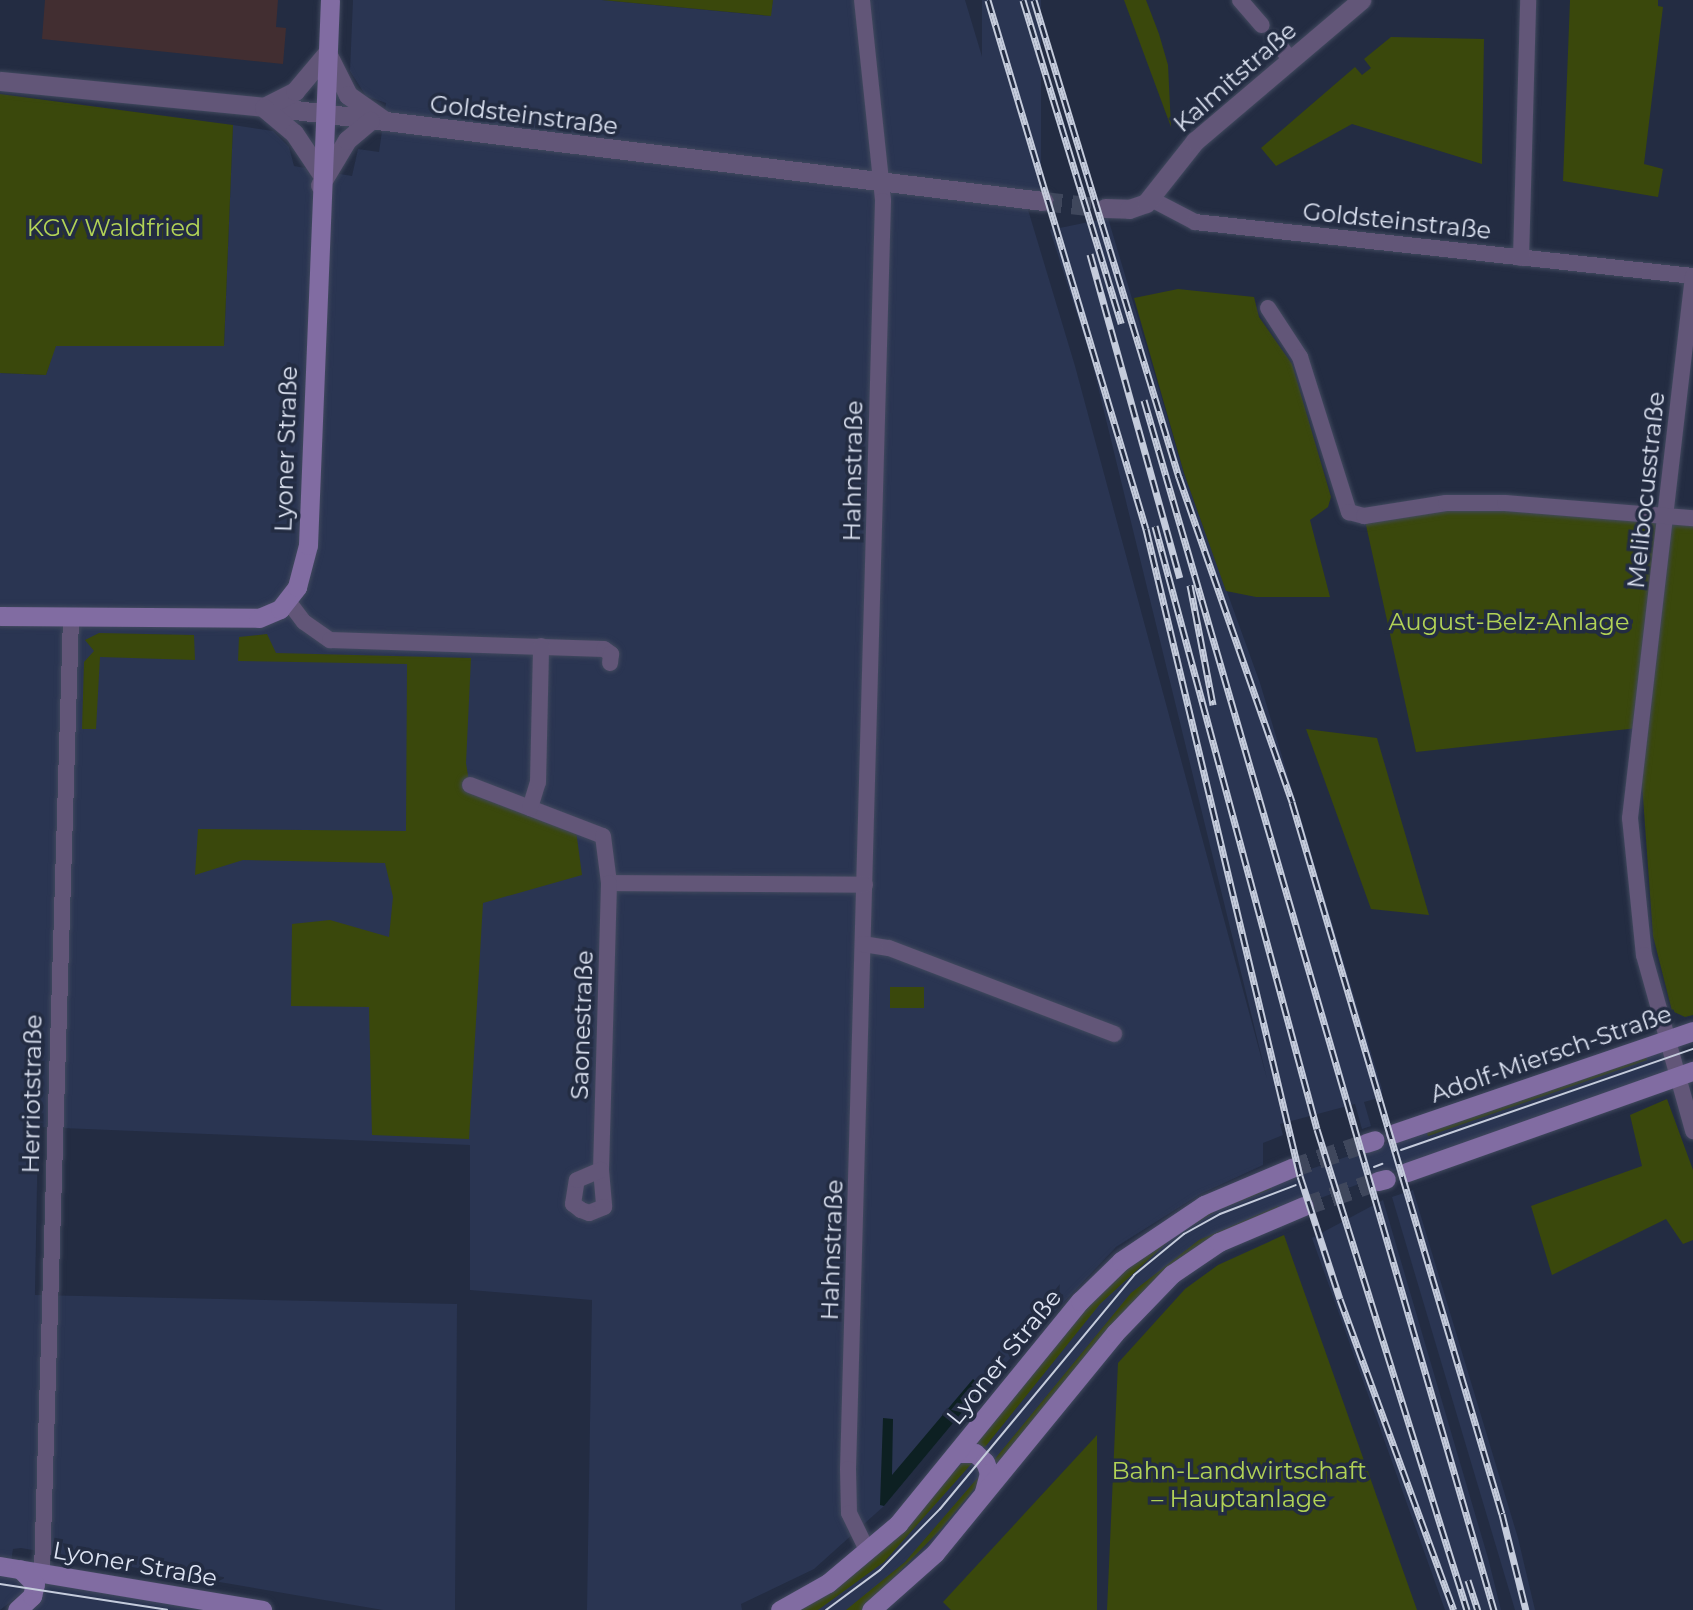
<!DOCTYPE html>
<meta charset="utf-8">
<style>
body{margin:0}
#map{position:relative;width:1693px;height:1610px;overflow:hidden;background:#232c42;font-family:Montserrat,sans-serif}
div>[style]{position:absolute}
.built>*{inset:0;background:#2a3552;transform-origin:0 0}
.industrial>*{inset:0;background:#422e31}
.green>*{inset:0;background:#3a480c;transform-origin:0 0}
.water>*{inset:0;background:#0d2022}
.tertiary-tunnel>*{height:19px;margin-top:-9.5px;transform-origin:0;background:repeating-linear-gradient(90deg,#3f475c 0 19px,transparent 0 29px)}
.secondary-tunnel>*{height:19px;margin-top:-9.5px;transform-origin:0;background:repeating-linear-gradient(90deg,#3f475c 0 19px,transparent 0 29px)}
.roads{filter:drop-shadow(0 0 2px #41495e) drop-shadow(0 0 2px #41495e)}
.minor>*{height:16px;margin:-8px;padding:0 8px;transform-origin:8px;border-radius:8px;background:#625678}
.tertiary>*{height:19px;margin:-9.5px;padding:0 9.5px;transform-origin:9.5px;border-radius:9.5px;background:#625678}
.secondary>*{height:19px;margin:-9.5px;padding:0 9.5px;transform-origin:9.5px;border-radius:9.5px;background:#816ca2}
.tram>*{height:2px;margin:-1px;padding:0 1px;transform-origin:1px;border-radius:1px;background:#c5ccdc}
.rail>*{height:7px;margin-top:-3.5px;transform-origin:0;background:repeating-linear-gradient(90deg,#232c42 0 13px,#c5ccdc 0 26px);box-sizing:border-box;border-block:2px solid #c5ccdc}
span{translate:-50% -50%;white-space:nowrap;text-align:center;line-height:1.15;-webkit-text-stroke:7px #232c42;paint-order:stroke}
.street-label{font-size:24px;color:#dde3f2}
.park-label{font-size:24px;color:#b2d356}
</style>
<div id="map">
<div class="built">
<i style="clip-path:polygon(353px 0,602px 0,770px 16px,773px 0,965px 0,1075px 366px,1267px 1079px,1091px 358px,1050px 230px,1108px 218px,1184px 473px,1260px 683px,1382px 1089px,1382px 1097px,1364px 1102px,1371px 1126px,1362px 1129px,1355px 1104px,1280px 1124px,1283px 1135px,1263px 1143px,1263px 1165px,1200px 1194px,1116px 1247px,983px 1387px,884px 1506px,814px 1569px,741px 1604px,742px 1610px,587px 1610px,592px 1300px,470px 1290px,470px 1145px,38px 1127px,35px 1295px,457px 1304px,455px 1610px,383px 1610px,21px 1548px,13px 1549px,9px 1574px,21px 1576px,29px 1588px,0 1610px,0 373px,46px 375px,55px 346px,224px 346px,233px 125px,273px 131px,289px 147px,294px 166px,352px 176px,358px 149px,379px 152px,386px 103px,366px 96px,350px 71px)"></i>
<i style="left:982px;top:0;width:59px;height:192px"></i>
<i style="clip-path:polygon(1665px 1049px,1671px 1071px,1221px 1234px,994px 1460px,985px 1447px,974px 1444px,1084px 1307px,1198px 1217px,1269px 1183px)"></i>
<i style="clip-path:polygon(1413px 1190px,1518px 1538px,1535px 1610px,1515px 1610px,1392px 1197px)"></i>
<i style="clip-path:polygon(1383px 1200px,1488px 1558px,1501px 1610px,1445px 1610px,1312px 1238px)"></i>
<i style="clip-path:polygon(970px 1461px,981px 1474px,941px 1529px,862px 1610px,794px 1610px,866px 1564px)"></i>
<i style="clip-path:polygon(50px 1580px,218px 1610px,24px 1610px)"></i>
</div>
<div class="industrial">
<i style="clip-path:polygon(45px 0,278px 0,276px 27px,286px 28px,283px 64px,42px 39px)"></i>
</div>
<div class="green">
<i style="clip-path:polygon(602px 0,773px 0,771px 16px)"></i>
<i style="clip-path:polygon(1124px 0,1146px 0,1159px 34px,1168px 65px,1171px 127px)"></i>
<i style="clip-path:polygon(1570px 0,1658px 0,1658px 6px,1663px 7px,1644px 164px,1663px 169px,1658px 197px,1563px 181px)"></i>
<i style="clip-path:polygon(1391px 37px,1484px 39px,1482px 164px,1352px 124px,1276px 166px,1261px 148px,1355px 67px,1362px 75px,1371px 68px,1364px 59px)"></i>
<i style="clip-path:polygon(0 94px,233px 125px,224px 346px,56px 346px,46px 375px,0 373px)"></i>
<i style="clip-path:polygon(1178px 289px,1254px 297px,1259px 317px,1292px 364px,1331px 497px,1328px 507px,1310px 520px,1330px 597px,1256px 597px,1226px 591px,1184px 473px,1134px 298px)"></i>
<i style="clip-path:polygon(1505px 503px,1693px 520px,1693px 1015px,1685px 1017px,1672px 1011px,1653px 936px,1638px 728px,1416px 752px,1364px 516px)"></i>
<i style="clip-path:polygon(99px 633px,194px 635px,195px 660px,100px 657px,96px 729px,82px 729px,84px 662px,94px 651px,85px 640px)"></i>
<i style="clip-path:polygon(267px 634px,276px 653px,471px 658px,466px 763px,471px 794px,525px 813px,575px 823px,582px 875px,483px 903px,469px 1139px,372px 1135px,369px 1007px,291px 1006px,292px 924px,330px 920px,389px 937px,393px 897px,385px 863px,243px 860px,195px 875px,198px 829px,406px 831px,407px 664px,238px 661px,239px 637px)"></i>
<i style="clip-path:polygon(1306px 729px,1377px 738px,1429px 915px,1371px 909px)"></i>
<i style="left:890px;top:987px;width:34px;height:21px"></i>
<i style="clip-path:polygon(1646px 1057px,1647px 1060px,1428px 1136px,1426px 1130px)"></i>
<i style="clip-path:polygon(1667px 1099px,1693px 1170px,1693px 1240px,1683px 1244px,1666px 1219px,1552px 1275px,1531px 1206px,1642px 1166px,1630px 1115px)"></i>
<i style="clip-path:polygon(1269px 1183px,1271px 1189px,1216px 1211px,1172px 1238px,1100px 1304px,985px 1447px,974px 1444px,1084px 1307px,1123px 1270px,1198px 1217px)"></i>
<i style="clip-path:polygon(1278px 1206px,1280px 1211px,1221px 1234px,995px 1470px,994px 1460px,1131px 1293px,1199px 1240px)"></i>
<i style="clip-path:polygon(1284px 1235px,1417px 1610px,1107px 1610px,1118px 1363px,1185px 1289px,1218px 1265px)"></i>
<i style="clip-path:polygon(1097px 1435px,1097px 1610px,951px 1610px,943px 1602px)"></i>
<i style="clip-path:polygon(964px 1461px,973px 1462px,884px 1562px,818px 1610px,794px 1610px,866px 1564px)"></i>
<i style="clip-path:polygon(981px 1474px,979px 1483px,941px 1529px,862px 1610px,846px 1610px,905px 1562px)"></i>
</div>
<div class="water">
<i style="clip-path:polygon(973px 1379px,983px 1387px,884px 1506px,880px 1505px,883px 1418px,893px 1419px,892px 1475px)"></i>
</div>
<div class="tertiary-tunnel">
<i style="left:1043px;top:201px;width:62px;rotate:6.4deg"></i>
</div>
<div class="secondary-tunnel">
<i style="left:1291px;top:1168px;width:79px;rotate:-18.4deg"></i>
<i style="left:1304px;top:1206px;width:78px;rotate:-18.7deg"></i>
</div>
<div class="roads">
<div class="minor">
<i style="left:862px;top:0;width:202px;rotate:84deg"></i>
<i style="left:883px;top:201px;width:1268px;rotate:91.58deg"></i>
<i style="left:848px;top:1469px;width:44px;rotate:88.7deg"></i>
<i style="left:849px;top:1513px;width:43px;rotate:64deg"></i>
<i style="left:1240px;top:0;width:33px;rotate:49deg"></i>
<i style="left:1274px;top:39px;width:27px;rotate:51deg"></i>
<i style="left:1151px;top:199px;width:50px;rotate:27.6deg"></i>
<i style="left:1195px;top:222px;width:501px;rotate:6.19deg"></i>
<i style="left:1693px;top:276px;width:546px;rotate:96.63deg"></i>
<i style="left:1630px;top:818px;width:138px;rotate:84.2deg"></i>
<i style="left:1644px;top:955px;width:183px;rotate:74.4deg"></i>
<i style="left:1521px;top:258px;width:258px;rotate:-88.4deg"></i>
<i style="left:1268px;top:308px;width:59px;rotate:56.9deg"></i>
<i style="left:1300px;top:357px;width:163px;rotate:72.5deg"></i>
<i style="left:1349px;top:512px;width:16px;rotate:15deg"></i>
<i style="left:1364px;top:516px;width:83px;rotate:-9deg"></i>
<i style="left:1446px;top:503px;width:59px"></i>
<i style="left:1505px;top:503px;width:189px;rotate:4.6deg"></i>
<i style="left:288px;top:601px;width:26px;rotate:53deg"></i>
<i style="left:304px;top:622px;width:32px;rotate:35deg"></i>
<i style="left:330px;top:640px;width:274px;rotate:1.9deg"></i>
<i style="left:604px;top:649px;width:9px;rotate:36deg"></i>
<i style="left:611px;top:654px;width:9px;rotate:96deg"></i>
<i style="left:470px;top:785px;width:142px;rotate:21deg"></i>
<i style="left:603px;top:836px;width:47px;rotate:82.7deg"></i>
<i style="left:609px;top:883px;width:256px;rotate:0.4deg"></i>
<i style="left:530px;top:808px;width:27px;rotate:-73deg"></i>
<i style="left:538px;top:782px;width:136px;rotate:-88.7deg"></i>
<i style="left:863px;top:944px;width:26px;rotate:9deg"></i>
<i style="left:889px;top:948px;width:241px;rotate:20.9deg"></i>
<i style="left:601px;top:1170px;width:287px;rotate:-88.4deg"></i>
<i style="left:601px;top:1170px;width:37px;rotate:85deg"></i>
<i style="left:604px;top:1207px;width:16px;rotate:158deg"></i>
<i style="left:589px;top:1213px;width:9px;rotate:-159deg"></i>
<i style="left:581px;top:1210px;width:10px;rotate:-143deg"></i>
<i style="left:573px;top:1204px;width:24px;rotate:-81deg"></i>
<i style="left:577px;top:1180px;width:26px;rotate:-23deg"></i>
<i style="left:42px;top:1572px;width:954px;rotate:-88.26deg"></i>
</div>
<div class="tertiary">
<i style="left:327px;top:53px;width:47px;rotate:63.4deg"></i>
<i style="left:348px;top:95px;width:45px;rotate:35.1deg"></i>
<i style="left:0;top:81px;width:288px;rotate:5.6deg"></i>
<i style="left:287px;top:109px;width:762px;rotate:6.94deg"></i>
<i style="left:264px;top:107px;width:35px;rotate:-27deg"></i>
<i style="left:295px;top:91px;width:50px;rotate:-49.9deg"></i>
<i style="left:264px;top:108px;width:39px;rotate:40deg"></i>
<i style="left:294px;top:133px;width:47px;rotate:56.3deg"></i>
<i style="left:320px;top:185px;width:52px;rotate:-59deg"></i>
<i style="left:347px;top:140px;width:30px;rotate:-40deg"></i>
<i style="left:1105px;top:208px;width:24px;rotate:2deg"></i>
<i style="left:1129px;top:209px;width:18px;rotate:-19deg"></i>
<i style="left:1146px;top:203px;width:79px;rotate:-51.7deg"></i>
<i style="left:1195px;top:141px;width:218px;rotate:-40.3deg"></i>
</div>
<div class="secondary">
<i style="left:0;top:616px;width:259px;rotate:0.4deg"></i>
<i style="left:259px;top:618px;width:23px;rotate:-23deg"></i>
<i style="left:280px;top:609px;width:28px;rotate:-52deg"></i>
<i style="left:297px;top:587px;width:43px;rotate:-75.3deg"></i>
<i style="left:308px;top:545px;width:545px;rotate:-87.69deg"></i>
<i style="left:1395px;top:1133px;width:315px;rotate:-18.9deg"></i>
<i style="left:1366px;top:1143px;width:9px;rotate:-18deg"></i>
<i style="left:1407px;top:1172px;width:303px;rotate:-19.5deg"></i>
<i style="left:1378px;top:1181px;width:8px;rotate:-14deg"></i>
<i style="left:958px;top:1453px;width:17px"></i>
<i style="left:975px;top:1453px;width:13px;rotate:42deg"></i>
<i style="left:985px;top:1462px;width:12px;rotate:70deg"></i>
<i style="left:989px;top:1473px;width:20px;rotate:105deg"></i>
<i style="left:0;top:1566px;width:266px;rotate:9.5deg"></i>
<i style="left:17px;top:1610px;width:21px;rotate:-43deg"></i>
<i style="left:32px;top:1596px;width:12px;rotate:-76deg"></i>
<i style="left:35px;top:1584px;width:21px;rotate:-135deg"></i>
<i style="left:780px;top:1610px;width:55px;rotate:-29.4deg"></i>
<i style="left:828px;top:1583px;width:92px;rotate:-40.1deg"></i>
<i style="left:898px;top:1524px;width:288px;rotate:-50.8deg"></i>
<i style="left:1080px;top:1301px;width:57px;rotate:-44.3deg"></i>
<i style="left:1121px;top:1261px;width:100px;rotate:-34deg"></i>
<i style="left:1204px;top:1205px;width:95px;rotate:-23deg"></i>
<i style="left:871px;top:1610px;width:86px;rotate:-41.7deg"></i>
<i style="left:935px;top:1553px;width:284px;rotate:-50.7deg"></i>
<i style="left:1115px;top:1333px;width:82px;rotate:-46deg"></i>
<i style="left:1172px;top:1274px;width:57px;rotate:-34.2deg"></i>
<i style="left:1219px;top:1242px;width:92px;rotate:-23deg"></i>
</div>
</div>
<div class="tram">
<i style="left:1401px;top:1150px;width:309px;rotate:-19.1deg"></i>
<i style="left:1374px;top:1167px;width:9px;rotate:-21deg"></i>
<i style="left:0;top:1584px;width:169px;rotate:8.8deg"></i>
<i style="left:826px;top:1610px;width:67px;rotate:-36.5deg"></i>
<i style="left:880px;top:1570px;width:86px;rotate:-45.5deg"></i>
<i style="left:940px;top:1509px;width:304px;rotate:-50.3deg"></i>
<i style="left:1134px;top:1275px;width:65px;rotate:-39.4deg"></i>
<i style="left:1184px;top:1234px;width:41px;rotate:-29.1deg"></i>
<i style="left:1220px;top:1214px;width:81px;rotate:-20.9deg"></i>
</div>
<div class="rail">
<i style="left:988px;top:0;width:552px;rotate:73.37deg"></i>
<i style="left:1146px;top:529px;width:665px;rotate:76.61deg"></i>
<i style="left:1300px;top:1176px;width:129px;rotate:72deg"></i>
<i style="left:1340px;top:1299px;width:331px;rotate:69.9deg"></i>
<i style="left:1023px;top:0;width:338px;rotate:73.1deg"></i>
<i style="left:1034px;top:0;width:499px;rotate:73.1deg"></i>
<i style="left:1179px;top:477px;width:344px;rotate:70.8deg"></i>
<i style="left:1292px;top:802px;width:742px;rotate:73.57deg"></i>
<i style="left:1502px;top:1514px;width:99px;rotate:76deg"></i>
<i style="left:1090px;top:254px;width:336px;rotate:74.5deg"></i>
<i style="left:1144px;top:400px;width:1260px;rotate:73.87deg"></i>
<i style="left:1155px;top:526px;width:624px;rotate:74.96deg"></i>
<i style="left:1317px;top:1129px;width:504px;rotate:72.68deg"></i>
<i style="left:1190px;top:585px;width:122px;rotate:79.1deg"></i>
<i style="left:1468px;top:1580px;width:32px;rotate:72deg"></i>
</div>
<div class="street-label">
<span style="left:1235px;top:77px;rotate:-41deg">Kalmitstraße</span>
<span style="left:524px;top:115px;rotate:7deg">Goldsteinstraße</span>
<span style="left:1397px;top:221px;rotate:6deg">Goldsteinstraße</span>
<span style="left:286px;top:449px;rotate:-88deg">Lyoner Straße</span>
<span style="left:853px;top:471px;rotate:-89deg">Hahnstraße</span>
<span style="left:1646px;top:490px;rotate:-84deg">Melibocusstraße</span>
<span style="left:582px;top:1025px;rotate:-88deg">Saonestraße</span>
<span style="left:1551px;top:1054px;rotate:-19deg">Adolf-Miersch-Straße</span>
<span style="left:32px;top:1094px;rotate:-89deg">Herriotstraße</span>
<span style="left:832px;top:1250px;rotate:-88deg">Hahnstraße</span>
<span style="left:1004px;top:1357px;rotate:-51deg">Lyoner Straße</span>
<span style="left:135px;top:1564px;rotate:10deg">Lyoner Straße</span>
</div>
<div class="park-label">
<span style="left:114px;top:228px">KGV Waldfried</span>
<span style="left:1509px;top:622px">August-Belz-Anlage</span>
<span style="left:1239px;top:1485px">Bahn-Landwirtschaft<br>– Hauptanlage</span>
</div>
</div>
